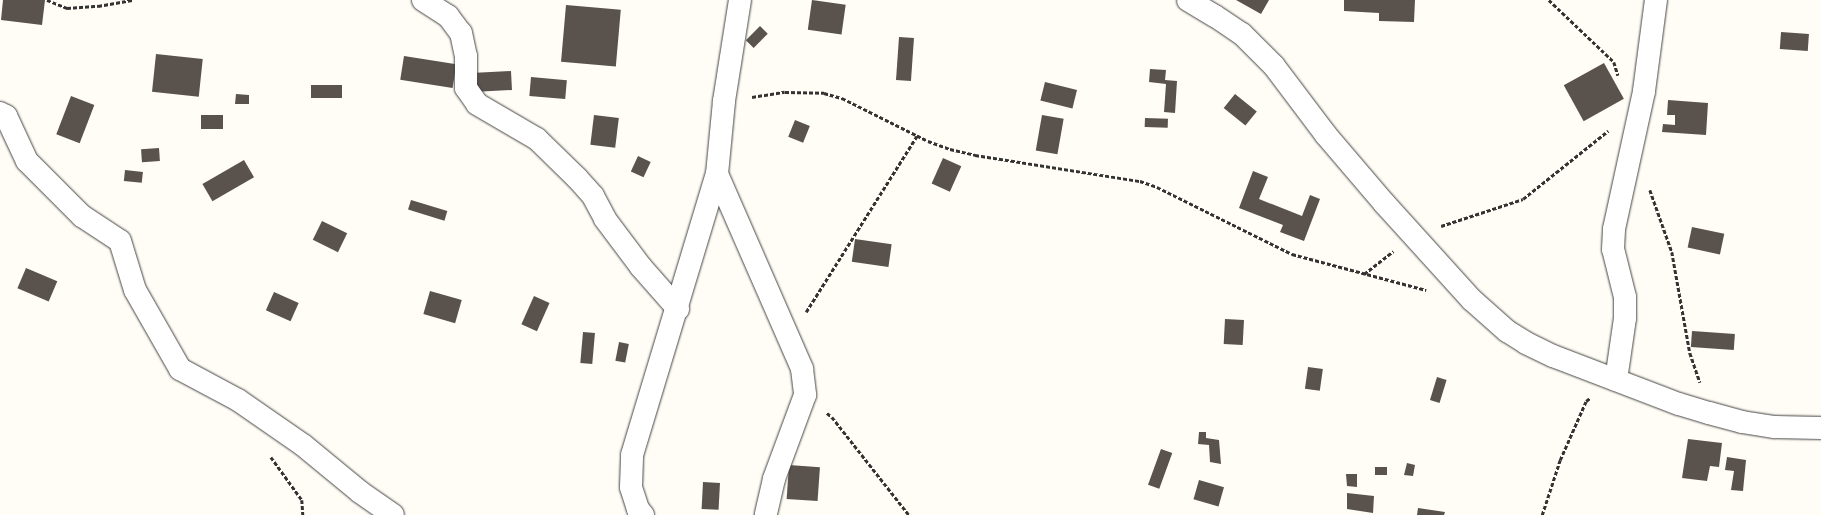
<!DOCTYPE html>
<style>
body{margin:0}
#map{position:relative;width:1821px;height:515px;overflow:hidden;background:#fffdf5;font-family:Lora,serif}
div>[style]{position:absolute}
.building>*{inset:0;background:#5a524d;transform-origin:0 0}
.path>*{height:2.5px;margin-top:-1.25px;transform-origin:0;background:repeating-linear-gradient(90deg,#333 0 4px,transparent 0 6px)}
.roads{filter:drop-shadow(0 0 1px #444) drop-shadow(0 0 1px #444)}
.minor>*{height:22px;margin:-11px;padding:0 11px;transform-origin:11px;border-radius:11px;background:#fff}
span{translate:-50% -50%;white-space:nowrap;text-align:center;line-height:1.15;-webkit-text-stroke:4px #fff;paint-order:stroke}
</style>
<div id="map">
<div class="building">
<i style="clip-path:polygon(3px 0,45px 0,42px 25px,1px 20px)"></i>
<i style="left:812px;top:0;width:34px;height:30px;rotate:8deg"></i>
<i style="clip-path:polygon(1236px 0,1269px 0,1261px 14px)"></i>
<i style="clip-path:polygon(1344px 0,1415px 0,1414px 22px,1379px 21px,1379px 13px,1344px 11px)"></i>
<i style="left:566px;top:5px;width:55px;height:57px;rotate:5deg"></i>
<i style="left:760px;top:26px;width:11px;height:20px;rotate:45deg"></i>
<i style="left:1781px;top:32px;width:28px;height:17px;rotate:4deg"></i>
<i style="left:899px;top:37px;width:15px;height:43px;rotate:4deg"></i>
<i style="left:156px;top:54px;width:47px;height:38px;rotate:6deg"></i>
<i style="left:404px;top:56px;width:53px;height:24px;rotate:9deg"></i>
<i style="left:1604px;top:63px;width:41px;height:46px;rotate:61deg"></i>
<i style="clip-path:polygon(1150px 69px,1166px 70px,1165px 80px,1177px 81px,1175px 113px,1164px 112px,1166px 84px,1149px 82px)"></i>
<i style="left:511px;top:71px;width:19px;height:35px;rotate:87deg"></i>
<i style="left:531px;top:77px;width:36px;height:19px;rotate:5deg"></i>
<i style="left:1045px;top:82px;width:33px;height:19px;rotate:14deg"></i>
<i style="left:311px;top:85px;width:31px;height:13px"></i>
<i style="clip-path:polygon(236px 94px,249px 95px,249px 104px,235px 104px)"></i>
<i style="left:1235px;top:94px;width:28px;height:18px;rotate:39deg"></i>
<i style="left:71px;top:96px;width:25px;height:41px;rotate:21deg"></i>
<i style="clip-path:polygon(1668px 100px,1708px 103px,1706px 135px,1662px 132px,1663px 124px,1675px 125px,1675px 115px,1667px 115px)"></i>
<i style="left:201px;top:115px;width:22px;height:14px"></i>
<i style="left:594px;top:115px;width:25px;height:30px;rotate:7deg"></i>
<i style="left:1042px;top:115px;width:22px;height:36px;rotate:10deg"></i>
<i style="left:1145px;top:118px;width:23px;height:9px;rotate:2deg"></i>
<i style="left:795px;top:120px;width:16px;height:18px;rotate:22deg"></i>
<i style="left:159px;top:148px;width:13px;height:18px;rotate:86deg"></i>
<i style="left:638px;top:156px;width:14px;height:17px;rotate:25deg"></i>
<i style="left:943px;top:158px;width:20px;height:28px;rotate:24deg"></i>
<i style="left:244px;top:160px;width:20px;height:48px;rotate:60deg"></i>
<i style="left:125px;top:170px;width:18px;height:11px;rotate:6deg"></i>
<i style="clip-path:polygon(1253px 171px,1268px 177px,1259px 199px,1302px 216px,1310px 195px,1320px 199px,1304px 241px,1280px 232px,1283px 225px,1239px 208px)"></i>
<i style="left:411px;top:200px;width:38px;height:10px;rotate:17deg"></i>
<i style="left:322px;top:221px;width:28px;height:21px;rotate:26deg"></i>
<i style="left:1692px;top:227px;width:33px;height:21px;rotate:12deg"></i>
<i style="left:855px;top:239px;width:37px;height:23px;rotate:8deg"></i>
<i style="left:26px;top:268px;width:34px;height:22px;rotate:23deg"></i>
<i style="left:430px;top:291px;width:33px;height:24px;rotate:16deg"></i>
<i style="left:274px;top:292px;width:27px;height:20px;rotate:24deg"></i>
<i style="left:534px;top:296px;width:17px;height:31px;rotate:24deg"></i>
<i style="left:1225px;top:319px;width:19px;height:25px;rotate:3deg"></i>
<i style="left:1692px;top:331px;width:43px;height:16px;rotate:4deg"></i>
<i style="left:583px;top:332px;width:12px;height:31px;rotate:5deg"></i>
<i style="left:619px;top:342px;width:10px;height:19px;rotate:11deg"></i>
<i style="left:1308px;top:367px;width:15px;height:22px;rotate:8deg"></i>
<i style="left:1437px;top:377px;width:10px;height:24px;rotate:17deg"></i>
<i style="clip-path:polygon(1199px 432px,1206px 432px,1206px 438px,1219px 440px,1221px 464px,1210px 462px,1209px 445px,1198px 444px)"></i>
<i style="clip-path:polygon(1688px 439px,1722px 443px,1719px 467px,1710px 466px,1707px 481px,1682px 478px)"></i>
<i style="left:1161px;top:449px;width:12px;height:38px;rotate:20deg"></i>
<i style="clip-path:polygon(1727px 457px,1746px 460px,1743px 491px,1731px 490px,1734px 471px,1725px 470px)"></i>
<i style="clip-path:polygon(1407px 463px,1415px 465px,1413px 476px,1404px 475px)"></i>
<i style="left:789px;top:465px;width:31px;height:34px;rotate:4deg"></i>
<i style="left:1387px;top:467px;width:8px;height:12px;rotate:90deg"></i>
<i style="clip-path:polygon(1346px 474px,1357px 474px,1357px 487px,1347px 486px)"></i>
<i style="left:1199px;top:480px;width:26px;height:20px;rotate:16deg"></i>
<i style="left:703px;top:482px;width:17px;height:27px;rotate:3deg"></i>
<i style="clip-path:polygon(1347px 493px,1374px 496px,1373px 513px,1347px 509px)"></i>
<i style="clip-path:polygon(1418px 508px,1445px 512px,1444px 515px,1417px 515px)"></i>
</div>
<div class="path">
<i style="left:47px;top:0;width:22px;rotate:22deg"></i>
<i style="left:67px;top:8px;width:31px;rotate:-4deg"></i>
<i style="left:98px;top:6px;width:36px;rotate:-10deg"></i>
<i style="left:1549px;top:0;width:90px;rotate:43.6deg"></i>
<i style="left:1614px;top:62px;width:14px;rotate:73deg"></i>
<i style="left:752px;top:97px;width:33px;rotate:-9deg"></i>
<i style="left:785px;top:92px;width:39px;rotate:1deg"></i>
<i style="left:824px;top:93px;width:19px;rotate:16deg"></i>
<i style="left:842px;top:98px;width:96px;rotate:26.6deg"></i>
<i style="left:928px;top:141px;width:23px;rotate:20deg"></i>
<i style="left:950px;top:149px;width:26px;rotate:13deg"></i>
<i style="left:975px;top:155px;width:167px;rotate:9deg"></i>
<i style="left:1140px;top:181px;width:18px;rotate:19deg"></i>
<i style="left:1157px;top:187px;width:151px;rotate:26.4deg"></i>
<i style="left:1292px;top:254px;width:139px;rotate:15deg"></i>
<i style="left:1650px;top:190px;width:66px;rotate:70.5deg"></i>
<i style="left:1672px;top:252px;width:103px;rotate:79.9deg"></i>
<i style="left:1690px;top:353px;width:31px;rotate:71deg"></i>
<i style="left:1441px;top:226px;width:86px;rotate:-18.2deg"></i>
<i style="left:1523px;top:199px;width:109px;rotate:-38.7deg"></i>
<i style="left:1364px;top:274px;width:37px;rotate:-38deg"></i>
<i style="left:806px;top:312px;width:208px;rotate:-57.8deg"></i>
<i style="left:827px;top:413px;width:6px;rotate:39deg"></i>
<i style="left:832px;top:417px;width:125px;rotate:51.8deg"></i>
<i style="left:271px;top:457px;width:53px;rotate:54.2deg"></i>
<i style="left:302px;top:500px;width:15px;rotate:86deg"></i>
<i style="left:1542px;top:515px;width:58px;rotate:-71.9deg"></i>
<i style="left:1560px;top:460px;width:64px;rotate:-66.2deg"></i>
<i style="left:1586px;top:401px;width:5px;rotate:-37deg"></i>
</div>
<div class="roads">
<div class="minor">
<i style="left:423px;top:0;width:30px;rotate:33deg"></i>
<i style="left:448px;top:16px;width:21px;rotate:53deg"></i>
<i style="left:461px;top:33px;width:24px;rotate:78deg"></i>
<i style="left:466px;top:56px;width:32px;rotate:90deg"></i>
<i style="left:466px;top:88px;width:19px;rotate:55deg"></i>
<i style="left:477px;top:104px;width:69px;rotate:30.3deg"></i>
<i style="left:537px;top:139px;width:56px;rotate:44.3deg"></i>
<i style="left:577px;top:178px;width:24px;rotate:48deg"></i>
<i style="left:593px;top:196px;width:26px;rotate:62deg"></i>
<i style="left:605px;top:219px;width:60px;rotate:53.1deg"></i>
<i style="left:641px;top:267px;width:56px;rotate:48.6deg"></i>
<i style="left:1188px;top:0;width:31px;rotate:31deg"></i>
<i style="left:1215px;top:16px;width:32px;rotate:34deg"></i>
<i style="left:1242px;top:34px;width:45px;rotate:45deg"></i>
<i style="left:1274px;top:66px;width:86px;rotate:53deg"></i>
<i style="left:1326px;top:135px;width:89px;rotate:49.5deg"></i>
<i style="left:1384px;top:203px;width:131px;rotate:47.8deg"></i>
<i style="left:1472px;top:300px;width:47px;rotate:41.5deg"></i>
<i style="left:1507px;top:331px;width:22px;rotate:32deg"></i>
<i style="left:1526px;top:343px;width:30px;rotate:26deg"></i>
<i style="left:1553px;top:356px;width:135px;rotate:20.9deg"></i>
<i style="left:1679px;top:404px;width:31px;rotate:17deg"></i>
<i style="left:1709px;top:413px;width:34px;rotate:15deg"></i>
<i style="left:1742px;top:422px;width:33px;rotate:9deg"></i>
<i style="left:1775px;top:427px;width:46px;rotate:1.2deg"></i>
<i style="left:0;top:113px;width:7px;rotate:27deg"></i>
<i style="left:6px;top:116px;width:50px;rotate:65deg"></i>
<i style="left:27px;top:161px;width:78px;rotate:45deg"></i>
<i style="left:82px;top:216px;width:45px;rotate:33.3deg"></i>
<i style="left:120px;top:241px;width:51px;rotate:73deg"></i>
<i style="left:135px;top:290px;width:91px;rotate:60.3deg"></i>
<i style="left:180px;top:369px;width:66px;rotate:28.1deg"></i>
<i style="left:238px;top:400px;width:79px;rotate:34.7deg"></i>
<i style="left:303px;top:445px;width:74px;rotate:39.5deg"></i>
<i style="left:360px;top:492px;width:40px;rotate:34.9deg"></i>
<i style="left:717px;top:174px;width:213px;rotate:66.4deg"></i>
<i style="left:802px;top:369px;width:26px;rotate:83deg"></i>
<i style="left:805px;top:395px;width:90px;rotate:110.3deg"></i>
<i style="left:774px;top:479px;width:37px;rotate:103deg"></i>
<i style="left:1616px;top:380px;width:63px;rotate:-81.7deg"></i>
<i style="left:1625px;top:318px;width:21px;rotate:-90deg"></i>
<i style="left:1625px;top:297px;width:49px;rotate:-104deg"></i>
<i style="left:1613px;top:249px;width:20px;rotate:-87deg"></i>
<i style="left:1614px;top:229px;width:141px;rotate:-77.7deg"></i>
<i style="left:1644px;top:91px;width:92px;rotate:-82.5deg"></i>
<i style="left:643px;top:515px;width:8px;rotate:-130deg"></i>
<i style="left:638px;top:509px;width:23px;rotate:-108deg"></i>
<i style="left:631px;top:487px;width:32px;rotate:-88deg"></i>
<i style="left:632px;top:455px;width:294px;rotate:-73.2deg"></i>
<i style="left:717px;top:174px;width:73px;rotate:-84.5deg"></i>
<i style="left:724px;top:101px;width:102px;rotate:-81deg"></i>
</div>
</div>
</div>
